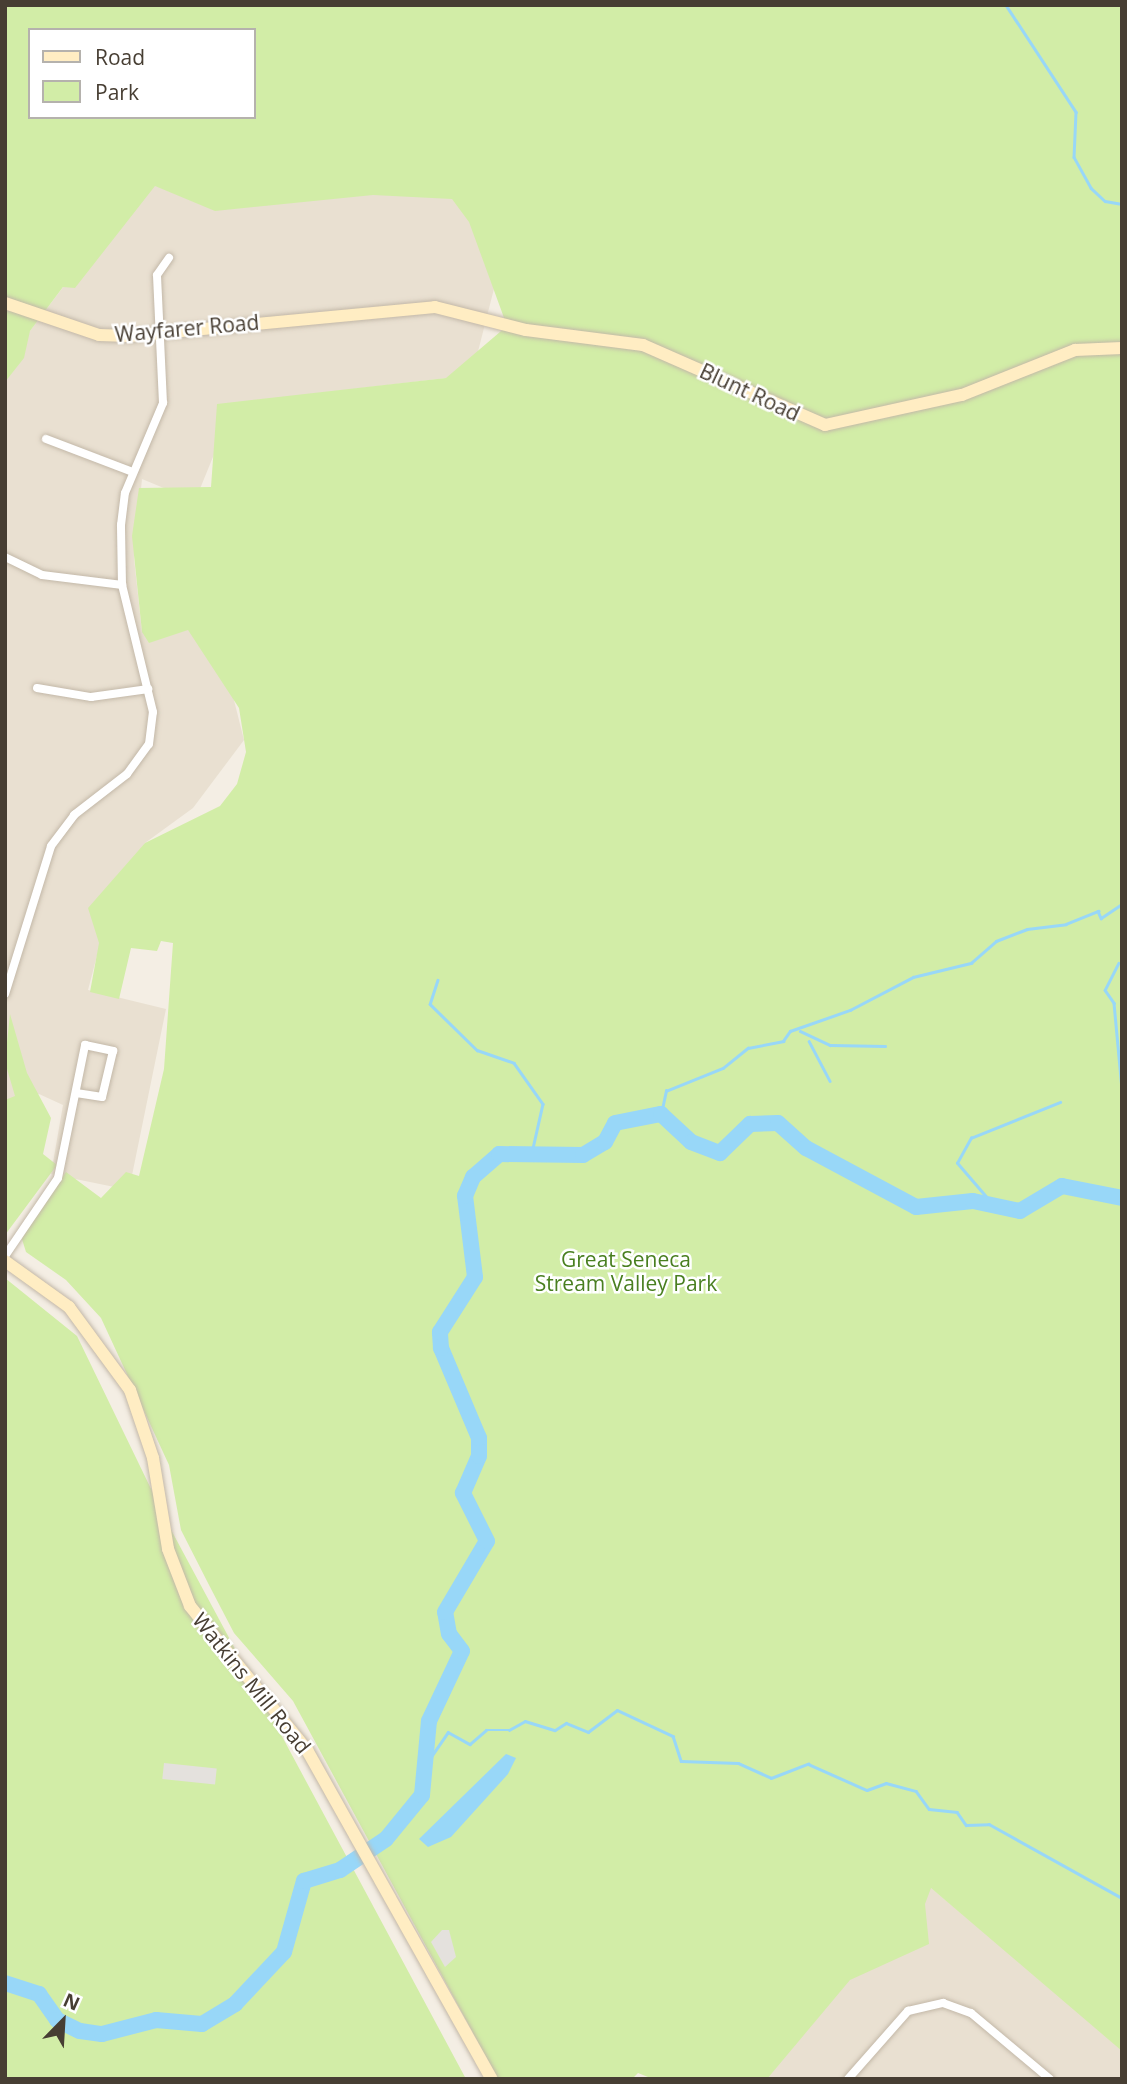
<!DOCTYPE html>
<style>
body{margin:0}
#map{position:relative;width:1127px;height:2084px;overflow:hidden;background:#f4eee4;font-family:"Open Sans",sans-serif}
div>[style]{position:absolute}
.residential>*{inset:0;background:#e9e0d1}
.green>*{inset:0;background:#d2eda7}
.parking>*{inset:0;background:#e4e1dd;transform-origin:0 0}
.water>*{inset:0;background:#98d7f8}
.stream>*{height:2.5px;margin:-1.25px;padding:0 1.25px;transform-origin:1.25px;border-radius:1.25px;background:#98d7f8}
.river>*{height:16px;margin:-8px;padding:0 8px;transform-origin:8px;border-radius:8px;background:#98d7f8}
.roads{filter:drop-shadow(0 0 2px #c3b8a8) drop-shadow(0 0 2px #c3b8a8)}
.street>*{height:8px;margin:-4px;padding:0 4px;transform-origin:4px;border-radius:4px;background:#fff}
.secondary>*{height:12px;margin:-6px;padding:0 6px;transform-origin:6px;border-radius:6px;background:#ffedc3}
span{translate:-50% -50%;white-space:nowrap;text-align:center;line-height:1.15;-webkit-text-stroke:5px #fff;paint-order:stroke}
.street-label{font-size:21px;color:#473e33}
.park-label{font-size:21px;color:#497f20}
.frame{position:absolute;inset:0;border:7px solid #473e33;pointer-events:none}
.legend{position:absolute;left:28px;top:28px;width:228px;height:91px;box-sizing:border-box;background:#fff;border:2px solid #b5b2ad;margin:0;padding:9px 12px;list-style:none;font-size:21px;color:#473e33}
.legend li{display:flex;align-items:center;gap:14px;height:35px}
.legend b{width:35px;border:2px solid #b5b2ad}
.north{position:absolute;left:28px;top:1986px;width:70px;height:70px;-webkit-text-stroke:5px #fff;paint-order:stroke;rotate:24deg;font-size:19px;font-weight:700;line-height:28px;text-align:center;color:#473e33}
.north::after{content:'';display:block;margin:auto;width:24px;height:32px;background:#473e33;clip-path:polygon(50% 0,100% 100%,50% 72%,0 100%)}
</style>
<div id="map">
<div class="residential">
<i style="clip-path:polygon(163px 155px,444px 188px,459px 200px,498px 273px,472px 375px,235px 403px,195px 501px,142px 479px,134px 559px,142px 632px,210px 605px,244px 740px,193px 808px,145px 843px,115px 887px,88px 990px,166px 1009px,129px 1190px,51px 1174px,63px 1105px,39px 1094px,5px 1106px,5px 364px)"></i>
<i style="clip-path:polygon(918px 1877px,1121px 2047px,1122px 2079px,763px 2079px)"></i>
</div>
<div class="green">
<i style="clip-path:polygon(evenodd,5px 5px,1122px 5px,1122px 2051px,931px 1888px,925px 1904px,929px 1944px,850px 1980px,767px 2079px,653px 2079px,638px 2073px,632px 2079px,498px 2079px,293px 1701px,234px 1633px,209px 1585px,181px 1530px,169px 1465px,101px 1318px,66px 1280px,26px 1252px,21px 1236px,66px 1172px,101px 1198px,126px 1172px,139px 1176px,164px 1069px,173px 943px,161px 941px,157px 951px,131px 948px,119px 999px,90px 992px,99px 943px,88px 908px,145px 843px,220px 806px,237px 784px,246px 752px,239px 708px,188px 630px,149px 643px,142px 632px,132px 536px,139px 488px,211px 487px,217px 404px,446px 378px,507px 326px,469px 222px,452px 199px,373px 195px,215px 211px,155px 186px,75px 288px,63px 287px,30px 331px,24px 358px,5px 382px,5px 5px,30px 30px,254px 30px,254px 117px,30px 117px,30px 30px)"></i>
<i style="clip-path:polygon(10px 1014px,27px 1073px,51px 1118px,43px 1154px,57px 1165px,5px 1235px,5px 1100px,15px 1096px,5px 1062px)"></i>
<i style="clip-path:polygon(5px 1278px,77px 1336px,169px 1526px,466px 2079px,5px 2079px)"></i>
</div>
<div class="parking">
<i style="left:164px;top:1763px;width:53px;height:16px;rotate:6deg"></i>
<i style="clip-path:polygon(442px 1930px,449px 1930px,456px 1957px,445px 1967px,431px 1942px)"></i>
</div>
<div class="water">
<i style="clip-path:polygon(506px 1754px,516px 1758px,508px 1774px,451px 1837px,428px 1847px,419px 1839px)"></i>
</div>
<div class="stream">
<i style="left:834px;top:5px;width:16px"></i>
<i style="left:1006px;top:5px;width:128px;rotate:56.8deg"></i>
<i style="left:1076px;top:112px;width:45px;rotate:92.5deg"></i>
<i style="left:1074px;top:157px;width:35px;rotate:61deg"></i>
<i style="left:1091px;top:188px;width:19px;rotate:43deg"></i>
<i style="left:1105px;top:201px;width:17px;rotate:10deg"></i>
<i style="left:1119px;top:963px;width:30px;rotate:117deg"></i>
<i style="left:1105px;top:990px;width:16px;rotate:55deg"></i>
<i style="left:1114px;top:1003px;width:86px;rotate:84.7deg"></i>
<i style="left:438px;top:980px;width:25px;rotate:108deg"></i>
<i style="left:430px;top:1004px;width:66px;rotate:44.4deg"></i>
<i style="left:477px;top:1050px;width:39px;rotate:19deg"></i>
<i style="left:514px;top:1063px;width:50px;rotate:54.7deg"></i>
<i style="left:543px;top:1104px;width:50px;rotate:102.7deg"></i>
<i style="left:800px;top:1031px;width:33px;rotate:25deg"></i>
<i style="left:830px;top:1045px;width:55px;rotate:1deg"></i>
<i style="left:809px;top:1041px;width:45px;rotate:62.3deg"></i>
<i style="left:661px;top:1114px;width:24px;rotate:-78deg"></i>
<i style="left:666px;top:1091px;width:61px;rotate:-22deg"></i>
<i style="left:723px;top:1068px;width:32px;rotate:-39deg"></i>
<i style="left:748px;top:1048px;width:36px;rotate:-11deg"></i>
<i style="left:783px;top:1041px;width:12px;rotate:-55deg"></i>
<i style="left:790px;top:1031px;width:64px;rotate:-19.3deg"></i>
<i style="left:850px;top:1010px;width:71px;rotate:-27.6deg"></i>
<i style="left:913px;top:977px;width:60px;rotate:-13.6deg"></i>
<i style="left:971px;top:963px;width:33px;rotate:-41deg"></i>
<i style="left:996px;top:941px;width:33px;rotate:-21deg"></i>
<i style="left:1027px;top:929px;width:39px;rotate:-7deg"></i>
<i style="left:1066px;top:924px;width:35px;rotate:-22deg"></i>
<i style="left:1098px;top:911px;width:8px;rotate:67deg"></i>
<i style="left:1101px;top:918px;width:25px;rotate:-34deg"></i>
<i style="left:993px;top:1205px;width:55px;rotate:-130.6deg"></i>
<i style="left:957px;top:1163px;width:29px;rotate:-61deg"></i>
<i style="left:971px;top:1138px;width:96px;rotate:-22deg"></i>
<i style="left:424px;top:1767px;width:42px;rotate:-55.6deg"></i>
<i style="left:448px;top:1732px;width:25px;rotate:29deg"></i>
<i style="left:470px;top:1744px;width:21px;rotate:-41deg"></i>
<i style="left:486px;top:1730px;width:23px"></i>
<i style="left:509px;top:1730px;width:18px;rotate:-29deg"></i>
<i style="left:525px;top:1721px;width:31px;rotate:17deg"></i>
<i style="left:555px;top:1730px;width:13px;rotate:-32deg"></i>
<i style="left:566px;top:1723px;width:24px;rotate:22deg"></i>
<i style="left:588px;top:1732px;width:36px;rotate:-37deg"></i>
<i style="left:617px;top:1710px;width:62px;rotate:24.9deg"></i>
<i style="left:673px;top:1736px;width:26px;rotate:72deg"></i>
<i style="left:681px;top:1761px;width:57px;rotate:2deg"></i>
<i style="left:738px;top:1763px;width:36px;rotate:24deg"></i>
<i style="left:771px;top:1778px;width:40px;rotate:-21deg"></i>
<i style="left:808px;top:1764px;width:64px;rotate:23.8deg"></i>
<i style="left:867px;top:1790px;width:20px;rotate:-20deg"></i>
<i style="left:886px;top:1783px;width:31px;rotate:15deg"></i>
<i style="left:916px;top:1791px;width:22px;rotate:54deg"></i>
<i style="left:929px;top:1809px;width:28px;rotate:6deg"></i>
<i style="left:957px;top:1812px;width:16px;rotate:55deg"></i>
<i style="left:966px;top:1825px;width:23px;rotate:-2deg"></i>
<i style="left:989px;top:1824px;width:152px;rotate:29.1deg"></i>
</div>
<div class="river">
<i style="left:5px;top:1983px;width:36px;rotate:18deg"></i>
<i style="left:39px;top:1994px;width:32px;rotate:55deg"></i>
<i style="left:57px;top:2020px;width:25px;rotate:26deg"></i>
<i style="left:80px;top:2031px;width:22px;rotate:8deg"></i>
<i style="left:102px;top:2034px;width:56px;rotate:-14.5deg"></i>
<i style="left:156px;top:2020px;width:46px;rotate:5deg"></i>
<i style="left:202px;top:2024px;width:39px;rotate:-31deg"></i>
<i style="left:235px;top:2004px;width:71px;rotate:-46.7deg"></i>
<i style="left:284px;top:1952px;width:74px;rotate:-74.3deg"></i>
<i style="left:304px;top:1881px;width:38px;rotate:-17deg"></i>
<i style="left:340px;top:1870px;width:55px;rotate:-34deg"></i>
<i style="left:386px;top:1839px;width:57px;rotate:-50.7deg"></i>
<i style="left:422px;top:1795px;width:74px;rotate:-84.6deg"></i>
<i style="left:429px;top:1721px;width:77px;rotate:-64.8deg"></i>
<i style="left:462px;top:1651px;width:21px;rotate:-127deg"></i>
<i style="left:449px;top:1634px;width:22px;rotate:-100deg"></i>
<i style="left:445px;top:1612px;width:82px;rotate:-59.4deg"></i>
<i style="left:487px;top:1541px;width:54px;rotate:-116.6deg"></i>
<i style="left:463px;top:1493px;width:40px;rotate:-66.6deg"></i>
<i style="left:479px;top:1456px;width:18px;rotate:-90deg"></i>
<i style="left:479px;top:1438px;width:98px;rotate:-112.9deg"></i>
<i style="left:441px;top:1348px;width:16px;rotate:-94deg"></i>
<i style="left:440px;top:1332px;width:65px;rotate:-57.5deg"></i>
<i style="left:475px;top:1277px;width:82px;rotate:-97deg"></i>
<i style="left:465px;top:1196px;width:21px;rotate:-67deg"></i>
<i style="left:473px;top:1177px;width:35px;rotate:-41deg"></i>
<i style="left:499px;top:1154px;width:84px;rotate:0.7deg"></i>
<i style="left:583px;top:1155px;width:26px;rotate:-31deg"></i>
<i style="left:605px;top:1142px;width:21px;rotate:-62deg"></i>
<i style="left:615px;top:1123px;width:47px;rotate:-11.1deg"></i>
<i style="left:661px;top:1114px;width:41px;rotate:43deg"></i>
<i style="left:691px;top:1142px;width:31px;rotate:21deg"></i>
<i style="left:720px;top:1153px;width:42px;rotate:-44deg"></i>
<i style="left:750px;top:1124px;width:28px;rotate:-2deg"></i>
<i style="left:778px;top:1123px;width:38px;rotate:42deg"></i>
<i style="left:806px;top:1148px;width:125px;rotate:28.2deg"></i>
<i style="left:916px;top:1207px;width:57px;rotate:-6deg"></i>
<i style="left:973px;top:1201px;width:48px;rotate:12deg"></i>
<i style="left:1020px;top:1211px;width:49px;rotate:-30.8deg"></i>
<i style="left:1062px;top:1186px;width:61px;rotate:11.3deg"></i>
</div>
<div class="roads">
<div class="street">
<i style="left:46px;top:439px;width:93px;rotate:20.8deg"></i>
<i style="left:5px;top:557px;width:41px;rotate:25.9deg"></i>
<i style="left:42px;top:575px;width:81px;rotate:7.1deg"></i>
<i style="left:37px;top:688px;width:55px;rotate:9.5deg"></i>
<i style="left:91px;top:697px;width:58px;rotate:-8deg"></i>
<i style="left:5px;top:994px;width:155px;rotate:-72.7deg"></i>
<i style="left:51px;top:846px;width:39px;rotate:-53deg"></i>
<i style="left:74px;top:815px;width:67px;rotate:-37.7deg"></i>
<i style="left:127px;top:774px;width:37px;rotate:-54deg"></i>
<i style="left:149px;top:744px;width:32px;rotate:-83deg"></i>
<i style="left:153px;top:712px;width:131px;rotate:-103.7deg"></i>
<i style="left:122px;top:585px;width:60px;rotate:-91deg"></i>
<i style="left:121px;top:525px;width:32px;rotate:-83deg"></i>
<i style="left:125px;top:493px;width:98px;rotate:-67.1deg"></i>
<i style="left:163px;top:403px;width:128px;rotate:-92.7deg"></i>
<i style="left:157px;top:275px;width:21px;rotate:-55deg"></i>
<i style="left:5px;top:1256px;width:94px;rotate:-55.8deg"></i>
<i style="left:58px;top:1178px;width:136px;rotate:-78.5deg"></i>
<i style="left:85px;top:1045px;width:29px;rotate:12deg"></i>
<i style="left:113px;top:1051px;width:47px;rotate:103.4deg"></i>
<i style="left:102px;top:1097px;width:26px;rotate:-171deg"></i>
<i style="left:848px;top:2079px;width:91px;rotate:-48.6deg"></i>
<i style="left:908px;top:2011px;width:36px;rotate:-13deg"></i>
<i style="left:943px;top:2003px;width:30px;rotate:20deg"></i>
<i style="left:971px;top:2013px;width:103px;rotate:39.9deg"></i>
</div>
<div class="secondary">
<i style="left:5px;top:303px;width:99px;rotate:18.8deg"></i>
<i style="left:99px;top:335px;width:30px;rotate:2deg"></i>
<i style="left:129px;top:336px;width:307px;rotate:-5.4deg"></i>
<i style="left:435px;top:307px;width:94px;rotate:14.2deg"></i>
<i style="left:526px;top:330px;width:118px;rotate:7.3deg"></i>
<i style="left:643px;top:345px;width:199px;rotate:23.7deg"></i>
<i style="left:825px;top:425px;width:140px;rotate:-12.4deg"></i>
<i style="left:962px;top:395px;width:122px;rotate:-21.7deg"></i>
<i style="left:1075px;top:350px;width:47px;rotate:-2.4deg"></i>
<i style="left:5px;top:1261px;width:79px;rotate:35.7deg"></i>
<i style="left:69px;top:1307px;width:103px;rotate:53.7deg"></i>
<i style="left:130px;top:1390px;width:72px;rotate:71.3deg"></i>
<i style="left:153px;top:1458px;width:92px;rotate:80.6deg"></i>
<i style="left:168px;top:1549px;width:61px;rotate:68.9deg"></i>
<i style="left:190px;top:1606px;width:186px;rotate:50.9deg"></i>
<i style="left:307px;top:1750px;width:377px;rotate:60.7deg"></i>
</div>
</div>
<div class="street-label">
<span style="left:187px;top:328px;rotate:-5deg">Wayfarer Road</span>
<span style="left:750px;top:392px;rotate:25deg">Blunt Road</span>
<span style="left:252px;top:1683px;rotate:51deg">Watkins Mill Road</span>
</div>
<div class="park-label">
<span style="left:626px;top:1271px">Great Seneca<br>Stream Valley Park</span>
</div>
<div class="frame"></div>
<ul class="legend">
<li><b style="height:9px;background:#ffedc3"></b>Road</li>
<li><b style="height:19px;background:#d2eda7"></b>Park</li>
</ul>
<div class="north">N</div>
</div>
